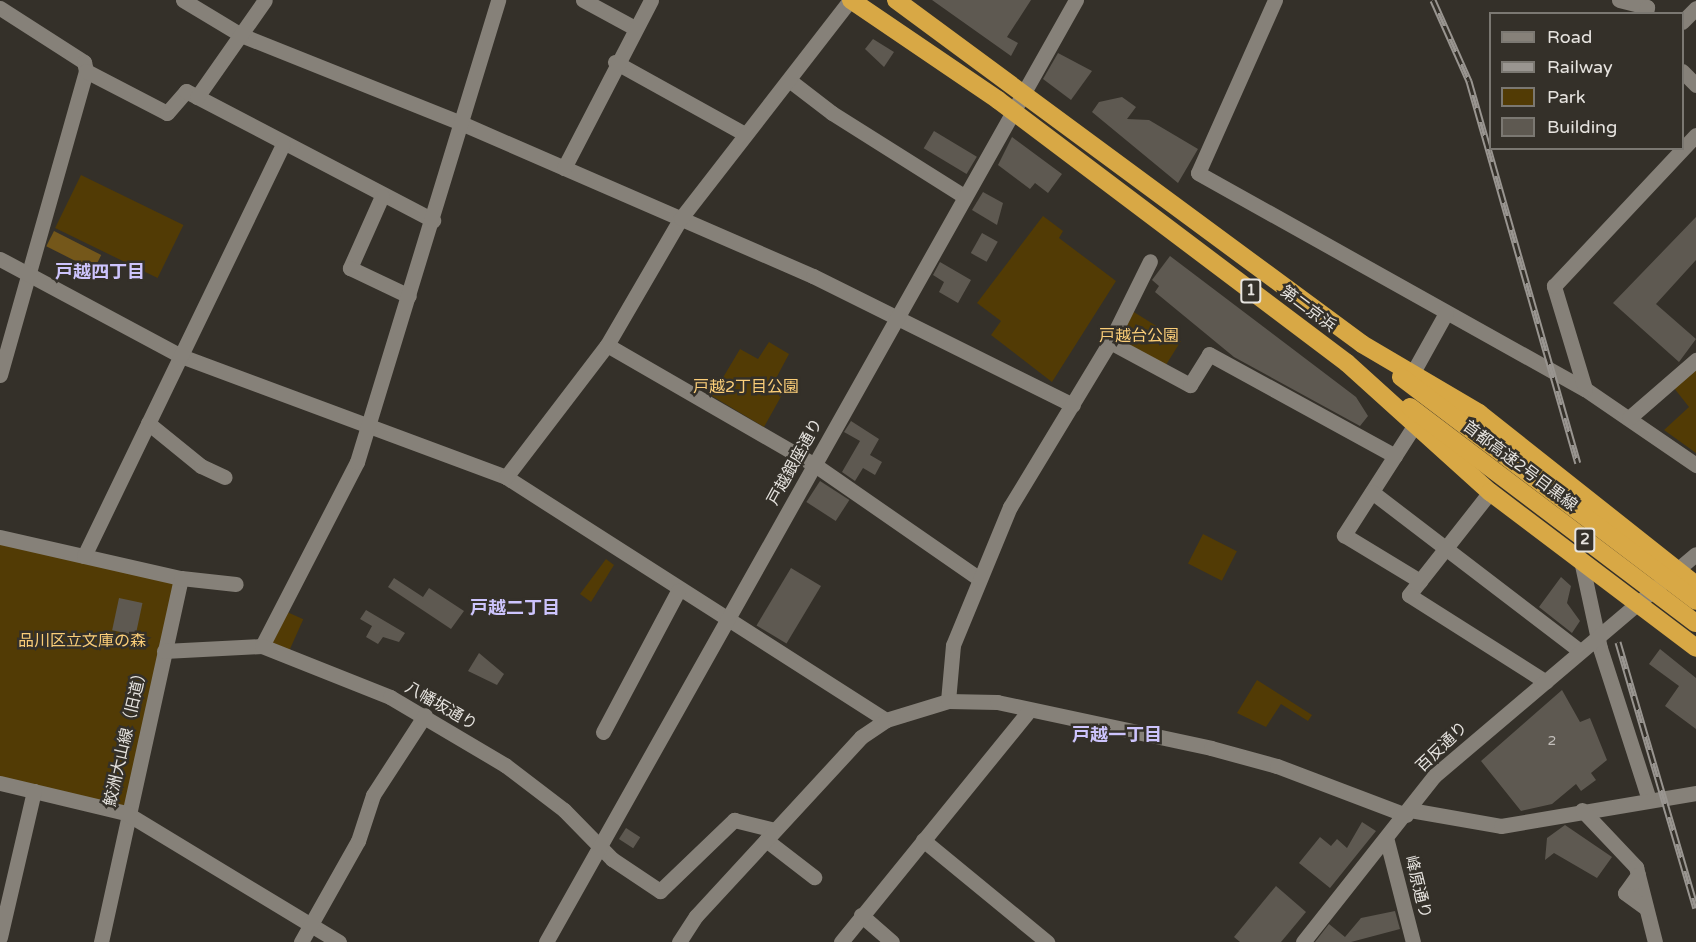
<!DOCTYPE html>
<meta charset="utf-8">
<style>
body{margin:0}
#map{position:relative;width:1696px;height:942px;overflow:hidden;background:#343029;font-family:"Varela Round","Noto Sans JP",sans-serif}
div>[style]{position:absolute}
.green>*{inset:0;background:#523b05;transform-origin:0 0}
.water>*{inset:0;background:#74571a;transform-origin:0 0}
.building>*{inset:0;background:#5e5951;transform-origin:0 0}
.street>*{height:15px;margin:-7.5px;padding:0 7.5px;transform-origin:7.5px;border-radius:7.5px;background:#868179}
.secondary>*{height:15px;margin:-7.5px;padding:0 7.5px;transform-origin:7.5px;border-radius:7.5px;background:#868179}
.highway>*{height:18px;margin:-9px;padding:0 9px;transform-origin:9px;border-radius:9px;background:#d8a845}
.rail>*{height:7px;margin-top:-3.5px;transform-origin:0;background:repeating-linear-gradient(90deg,#343029 0 14px,#999590 0 28px);box-sizing:border-box;border-block:2px solid #999590}
span{translate:-50% -50%;white-space:nowrap;text-align:center;line-height:1.15;-webkit-text-stroke:5px #343029;paint-order:stroke}
.number-label{font-size:14px;color:#c4c0bc}
.number-label span{-webkit-text-stroke-width:0}
.shield-label span{padding:2px 4px;background:#343029;border:2px solid;border-radius:4px;-webkit-text-stroke-width:0}
.shield-label{font-size:15px;color:#e6e3df;font-weight:700}
.street-label{font-size:16px;color:#e6e3df}
.park-label{font-size:16px;color:#facd78}
.neighbourhood-label{font-size:18px;color:#cdc4fd;font-weight:700}
.legend{position:absolute;left:1489px;top:12px;width:195px;height:138px;box-sizing:border-box;background:#343029;border:2px solid #7b7872;margin:0;padding:8px 10px;list-style:none;font-size:18px;color:#e6e3df}
.legend li{display:flex;align-items:center;gap:12px;height:30px}
.legend b{width:30px;border:2px solid #7b7872}
</style>
<div id="map">
<div class="green">
<i style="left:81px;top:175px;width:114px;height:59px;rotate:26deg"></i>
<i style="clip-path:polygon(1043px 216px,1063px 231px,1059px 238px,1116px 281px,1052px 382px,991px 335px,1001px 321px,977px 303px)"></i>
<i style="left:1129px;top:309px;width:61px;height:36px;rotate:32deg"></i>
<i style="clip-path:polygon(769px 342px,789px 354px,772px 386px,783px 393px,764px 427px,712px 396px,740px 349px,758px 359px)"></i>
<i style="clip-path:polygon(1696px 370px,1696px 453px,1664px 430px,1689px 407px,1674px 388px)"></i>
<i style="left:1203px;top:534px;width:38px;height:33px;rotate:27deg"></i>
<i style="clip-path:polygon(0 538px,181px 578px,126px 813px,0 783px)"></i>
<i style="clip-path:polygon(606px 559px,614px 565px,591px 602px,580px 594px)"></i>
<i style="left:285px;top:611px;width:20px;height:34px;rotate:24deg"></i>
<i style="clip-path:polygon(1257px 680px,1312px 715px,1308px 721px,1281px 704px,1266px 727px,1237px 713px)"></i>
</div>
<div class="water">
<i style="left:54px;top:231px;width:53px;height:17px;rotate:27deg"></i>
</div>
<div class="building">
<i style="clip-path:polygon(932px 0,1031px 0,1007px 37px,1018px 43px,1011px 56px)"></i>
<i style="clip-path:polygon(873px 39px,894px 52px,884px 67px,865px 49px)"></i>
<i style="clip-path:polygon(1058px 53px,1092px 71px,1071px 100px,1043px 79px)"></i>
<i style="clip-path:polygon(1122px 97px,1136px 107px,1127px 119px,1149px 120px,1198px 149px,1178px 183px,1092px 112px,1099px 102px)"></i>
<i style="left:934px;top:131px;width:50px;height:20px;rotate:31deg"></i>
<i style="clip-path:polygon(1012px 137px,1062px 174px,1048px 193px,1035px 183px,1030px 189px,998px 165px)"></i>
<i style="clip-path:polygon(983px 192px,1003px 203px,997px 225px,972px 210px)"></i>
<i style="clip-path:polygon(1696px 217px,1696px 260px,1656px 304px,1696px 339px,1679px 362px,1613px 303px)"></i>
<i style="left:982px;top:233px;width:18px;height:23px;rotate:29deg"></i>
<i style="clip-path:polygon(1170px 256px,1356px 397px,1368px 416px,1360px 426px,1234px 357px,1155px 292px,1159px 286px,1152px 280px)"></i>
<i style="clip-path:polygon(940px 262px,971px 280px,958px 303px,939px 292px,944px 282px,933px 275px)"></i>
<i style="clip-path:polygon(851px 421px,879px 439px,870px 455px,882px 462px,875px 475px,863px 468px,855px 481px,842px 472px,860px 441px,844px 432px)"></i>
<i style="left:820px;top:481px;width:35px;height:25px;rotate:33deg"></i>
<i style="left:791px;top:568px;width:35px;height:67px;rotate:31deg"></i>
<i style="clip-path:polygon(1561px 577px,1571px 586px,1567px 603px,1580px 621px,1572px 633px,1539px 607px)"></i>
<i style="clip-path:polygon(394px 578px,423px 597px,429px 588px,464px 611px,451px 629px,388px 587px)"></i>
<i style="left:119px;top:598px;width:24px;height:33px;rotate:12deg"></i>
<i style="clip-path:polygon(366px 610px,405px 633px,399px 642px,383px 637px,378px 644px,366px 637px,372px 626px,360px 619px)"></i>
<i style="clip-path:polygon(1660px 649px,1696px 678px,1696px 729px,1665px 706px,1679px 686px,1649px 664px)"></i>
<i style="clip-path:polygon(479px 653px,504px 674px,497px 685px,468px 671px)"></i>
<i style="clip-path:polygon(1562px 690px,1580px 722px,1590px 718px,1607px 760px,1591px 773px,1596px 780px,1581px 791px,1576px 784px,1552px 804px,1521px 811px,1481px 761px)"></i>
<i style="clip-path:polygon(1362px 822px,1376px 831px,1330px 888px,1299px 863px,1320px 837px,1331px 846px,1337px 839px,1347px 848px)"></i>
<i style="clip-path:polygon(1565px 825px,1612px 857px,1597px 878px,1554px 853px,1545px 860px,1547px 838px)"></i>
<i style="left:626px;top:828px;width:17px;height:13px;rotate:33deg"></i>
<i style="clip-path:polygon(1276px 886px,1306px 912px,1281px 942px,1240px 942px,1234px 937px)"></i>
<i style="clip-path:polygon(1395px 911px,1400px 929px,1351px 942px,1315px 942px,1329px 924px,1345px 937px,1361px 918px)"></i>
</div>
<div class="street">
<i style="left:183px;top:0;width:68px;rotate:31.1deg"></i>
<i style="left:241px;top:35px;width:237px;rotate:21.8deg"></i>
<i style="left:461px;top:123px;width:384px;rotate:23.5deg"></i>
<i style="left:813px;top:276px;width:290px;rotate:26.4deg"></i>
<i style="left:583px;top:0;width:57px;rotate:28.4deg"></i>
<i style="left:1275px;top:0;width:189px;rotate:114deg"></i>
<i style="left:1198px;top:173px;width:443px;rotate:29.2deg"></i>
<i style="left:1585px;top:389px;width:135px;rotate:34.4deg"></i>
<i style="left:1619px;top:0;width:29px;rotate:14deg"></i>
<i style="left:1647px;top:7px;width:7px;rotate:98deg"></i>
<i style="left:0;top:8px;width:100px;rotate:32.7deg"></i>
<i style="left:84px;top:62px;width:9px;rotate:77deg"></i>
<i style="left:86px;top:71px;width:316px;rotate:105.8deg"></i>
<i style="left:1682px;top:22px;width:20px;rotate:-45deg"></i>
<i style="left:615px;top:62px;width:149px;rotate:29deg"></i>
<i style="left:86px;top:71px;width:91px;rotate:27.4deg"></i>
<i style="left:167px;top:113px;width:29px;rotate:-49deg"></i>
<i style="left:186px;top:91px;width:279px;rotate:27.6deg"></i>
<i style="left:1682px;top:71px;width:20px;rotate:45deg"></i>
<i style="left:789px;top:80px;width:54px;rotate:37.5deg"></i>
<i style="left:832px;top:113px;width:154px;rotate:32.2deg"></i>
<i style="left:197px;top:97px;width:118px;rotate:-55deg"></i>
<i style="left:564px;top:168px;width:189px;rotate:-62.6deg"></i>
<i style="left:382px;top:196px;width:79px;rotate:114deg"></i>
<i style="left:350px;top:268px;width:65px;rotate:25.4deg"></i>
<i style="left:0;top:259px;width:205px;rotate:28.2deg"></i>
<i style="left:181px;top:356px;width:347px;rotate:20.4deg"></i>
<i style="left:506px;top:477px;width:451px;rotate:32.6deg"></i>
<i style="left:1110px;top:342px;width:91px;rotate:28.3deg"></i>
<i style="left:1190px;top:385px;width:36px;rotate:-58deg"></i>
<i style="left:1209px;top:354px;width:212px;rotate:28.7deg"></i>
<i style="left:607px;top:345px;width:240px;rotate:30deg"></i>
<i style="left:815px;top:465px;width:198px;rotate:34.7deg"></i>
<i style="left:1412px;top:374px;width:70px;rotate:-60.9deg"></i>
<i style="left:1585px;top:389px;width:108px;rotate:-106.8deg"></i>
<i style="left:1554px;top:286px;width:207px;rotate:-46.8deg"></i>
<i style="left:1629px;top:418px;width:89px;rotate:-40.9deg"></i>
<i style="left:148px;top:423px;width:68px;rotate:39.1deg"></i>
<i style="left:201px;top:466px;width:26px;rotate:25deg"></i>
<i style="left:1414px;top:426px;width:130px;rotate:122.7deg"></i>
<i style="left:1344px;top:535px;width:89px;rotate:31.2deg"></i>
<i style="left:506px;top:477px;width:166px;rotate:-52.6deg"></i>
<i style="left:607px;top:345px;width:147px;rotate:-59.8deg"></i>
<i style="left:681px;top:218px;width:276px;rotate:-52.2deg"></i>
<i style="left:1372px;top:492px;width:262px;rotate:37.4deg"></i>
<i style="left:1490px;top:492px;width:131px;rotate:128.2deg"></i>
<i style="left:1409px;top:595px;width:162px;rotate:32.4deg"></i>
<i style="left:0;top:537px;width:186px;rotate:12.8deg"></i>
<i style="left:181px;top:578px;width:373px;rotate:102.4deg"></i>
<i style="left:84px;top:556px;width:457px;rotate:-64.2deg"></i>
<i style="left:1582px;top:565px;width:85px;rotate:77.8deg"></i>
<i style="left:1600px;top:648px;width:157px;rotate:72.1deg"></i>
<i style="left:181px;top:578px;width:55px;rotate:6.2deg"></i>
<i style="left:262px;top:646px;width:207px;rotate:-62.7deg"></i>
<i style="left:357px;top:462px;width:483px;rotate:-73deg"></i>
<i style="left:164px;top:651px;width:98px;rotate:-2.9deg"></i>
<i style="left:262px;top:646px;width:138px;rotate:21.7deg"></i>
<i style="left:390px;top:697px;width:134px;rotate:30.6deg"></i>
<i style="left:505px;top:765px;width:74px;rotate:37.3deg"></i>
<i style="left:564px;top:810px;width:69px;rotate:45.6deg"></i>
<i style="left:612px;top:859px;width:58px;rotate:33.7deg"></i>
<i style="left:660px;top:891px;width:103px;rotate:-43.8deg"></i>
<i style="left:734px;top:820px;width:42px;rotate:13.7deg"></i>
<i style="left:948px;top:701px;width:56px;rotate:-84.9deg"></i>
<i style="left:953px;top:645px;width:149px;rotate:-67.6deg"></i>
<i style="left:1010px;top:507px;width:193px;rotate:-58.8deg"></i>
<i style="left:1110px;top:342px;width:90px;rotate:-63.7deg"></i>
<i style="left:603px;top:732px;width:160px;rotate:-62deg"></i>
<i style="left:0;top:783px;width:130px;rotate:13.4deg"></i>
<i style="left:126px;top:813px;width:249px;rotate:31.2deg"></i>
<i style="left:1410px;top:810px;width:92px;rotate:10deg"></i>
<i style="left:1501px;top:826px;width:198px;rotate:-9.6deg"></i>
<i style="left:1582px;top:810px;width:79px;rotate:46.5deg"></i>
<i style="left:1636px;top:867px;width:77px;rotate:75.8deg"></i>
<i style="left:766px;top:840px;width:61px;rotate:37.6deg"></i>
<i style="left:923px;top:840px;width:161px;rotate:39.4deg"></i>
<i style="left:1387px;top:841px;width:104px;rotate:75.6deg"></i>
<i style="left:1638px;top:875px;width:22px;rotate:126deg"></i>
<i style="left:1625px;top:893px;width:26px;rotate:36deg"></i>
<i style="left:861px;top:915px;width:41px;rotate:41.1deg"></i>
<i style="left:0;top:937px;width:150px;rotate:-76.9deg"></i>
<i style="left:301px;top:942px;width:116px;rotate:-60.6deg"></i>
<i style="left:358px;top:841px;width:48px;rotate:-71.9deg"></i>
<i style="left:373px;top:795px;width:95px;rotate:-57deg"></i>
<i style="left:679px;top:942px;width:31px;rotate:-57deg"></i>
<i style="left:696px;top:916px;width:243px;rotate:-47.3deg"></i>
<i style="left:861px;top:737px;width:30px;rotate:-34deg"></i>
<i style="left:886px;top:720px;width:65px;rotate:-17deg"></i>
<i style="left:948px;top:701px;width:49px;rotate:1.2deg"></i>
<i style="left:997px;top:702px;width:219px;rotate:12.1deg"></i>
<i style="left:1211px;top:748px;width:68px;rotate:15.3deg"></i>
<i style="left:1277px;top:766px;width:138px;rotate:20.8deg"></i>
<i style="left:841px;top:942px;width:298px;rotate:-50.9deg"></i>
</div>
<div class="secondary">
<i style="left:546px;top:942px;width:1081px;rotate:-60.64deg"></i>
<i style="left:1303px;top:942px;width:211px;rotate:-51.7deg"></i>
<i style="left:1434px;top:776px;width:343px;rotate:-40.3deg"></i>
</div>
<div class="highway">
<i style="left:851px;top:0;width:178px;rotate:34.2deg"></i>
<i style="left:998px;top:100px;width:437px;rotate:37deg"></i>
<i style="left:1347px;top:363px;width:193px;rotate:42.1deg"></i>
<i style="left:1490px;top:492px;width:258px;rotate:37.1deg"></i>
<i style="left:896px;top:0;width:579px;rotate:36.43deg"></i>
<i style="left:1362px;top:344px;width:136px;rotate:30.5deg"></i>
<i style="left:1479px;top:413px;width:277px;rotate:38.4deg"></i>
<i style="left:1401px;top:377px;width:370px;rotate:37.2deg"></i>
<i style="left:1410px;top:407px;width:358px;rotate:37.1deg"></i>
</div>
<div class="rail">
<i style="left:1433px;top:0;width:89px;rotate:66deg"></i>
<i style="left:1469px;top:81px;width:397px;rotate:74.1deg"></i>
<i style="left:1618px;top:642px;width:277px;rotate:73.7deg"></i>
</div>
<div class="number-label">
<span style="left:1552px;top:741px">2</span>
</div>
<div class="shield-label">
<span style="left:1251px;top:291px">1</span>
<span style="left:1585px;top:540px">2</span>
</div>
<div class="street-label">
<span style="left:1308px;top:309px;rotate:37deg">第二京浜</span>
<span style="left:795px;top:462px;rotate:-61deg">戸越銀座通り</span>
<span style="left:1520px;top:466px;rotate:37deg">首都高速2号目黒線</span>
<span style="left:441px;top:706px;rotate:30deg">八幡坂通り</span>
<span style="left:126px;top:736px;rotate:-77deg">鮫洲大山線（旧道）</span>
<span style="left:1442px;top:747px;rotate:-44deg">百反通り</span>
<span style="left:1418px;top:887px;rotate:76deg">峰原通り</span>
</div>
<div class="park-label">
<span style="left:1139px;top:336px">戸越台公園</span>
<span style="left:746px;top:387px">戸越2丁目公園</span>
<span style="left:82px;top:641px">品川区立文庫の森</span>
</div>
<div class="neighbourhood-label">
<span style="left:100px;top:272px">戸越四丁目</span>
<span style="left:515px;top:608px">戸越二丁目</span>
<span style="left:1117px;top:735px">戸越一丁目</span>
</div>
<ul class="legend">
<li><b style="height:8px;background:#868179"></b>Road</li>
<li><b style="height:8px;background:#999590"></b>Railway</li>
<li><b style="height:16px;background:#523b05"></b>Park</li>
<li><b style="height:16px;background:#5e5951"></b>Building</li>
</ul>
</div>
